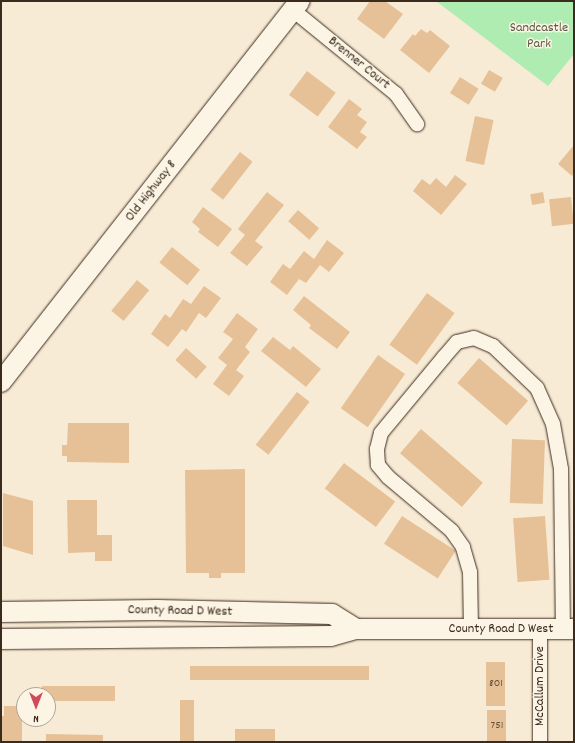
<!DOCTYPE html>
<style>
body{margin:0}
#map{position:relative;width:575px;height:743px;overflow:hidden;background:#f8ebd5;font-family:Dekko,sans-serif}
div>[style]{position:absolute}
.green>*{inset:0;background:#aeecb2}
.building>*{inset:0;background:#e6c197;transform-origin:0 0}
.roads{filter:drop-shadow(0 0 1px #3b2a1e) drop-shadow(0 0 1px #3b2a1e)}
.street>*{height:14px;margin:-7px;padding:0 7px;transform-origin:7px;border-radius:7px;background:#fcf5e5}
.secondary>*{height:20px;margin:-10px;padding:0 10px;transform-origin:10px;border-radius:10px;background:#fcf5e5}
span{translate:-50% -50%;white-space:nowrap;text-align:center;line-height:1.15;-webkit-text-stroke:3px #fcf5e5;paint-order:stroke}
.number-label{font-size:12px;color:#66503c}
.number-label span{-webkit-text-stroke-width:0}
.park-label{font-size:14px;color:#585a43}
.street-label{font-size:14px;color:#3b2a1e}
.frame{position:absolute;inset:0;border:2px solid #3b2a1e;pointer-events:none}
.north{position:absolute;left:16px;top:687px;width:40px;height:40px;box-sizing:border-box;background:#fcf5e5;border:1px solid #afa495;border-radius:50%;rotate:180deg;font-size:11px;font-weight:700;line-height:16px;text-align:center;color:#3b2a1e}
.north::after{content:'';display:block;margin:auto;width:14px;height:18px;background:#d1495b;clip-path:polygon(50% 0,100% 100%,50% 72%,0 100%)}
</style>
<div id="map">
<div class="green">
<i style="clip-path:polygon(436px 1px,574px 1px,574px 54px,548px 86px)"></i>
</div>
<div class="building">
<i style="clip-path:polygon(370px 1px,385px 1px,403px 14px,384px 39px,357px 19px)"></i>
<i style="clip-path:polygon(421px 29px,427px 33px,430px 30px,450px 46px,429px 73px,400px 50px,413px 34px,415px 36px)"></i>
<i style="left:489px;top:70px;width:16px;height:16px;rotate:30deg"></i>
<i style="left:307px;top:71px;width:36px;height:30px;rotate:37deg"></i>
<i style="left:460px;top:77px;width:22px;height:19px;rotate:32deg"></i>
<i style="clip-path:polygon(349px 99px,362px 109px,357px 115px,367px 122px,360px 132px,367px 137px,357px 149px,328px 127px)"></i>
<i style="left:475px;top:116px;width:19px;height:46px;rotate:12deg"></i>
<i style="clip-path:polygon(574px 145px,574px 173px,572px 176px,558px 164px)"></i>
<i style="left:240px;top:152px;width:16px;height:48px;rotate:38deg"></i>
<i style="clip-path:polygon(455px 175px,467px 184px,441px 215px,413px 191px,422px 179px,430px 185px,436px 178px,446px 187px)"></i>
<i style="clip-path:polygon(267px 192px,284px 205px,255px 241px,263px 247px,247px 266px,230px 253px,245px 235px,238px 229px)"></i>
<i style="left:543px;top:192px;width:11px;height:13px;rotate:80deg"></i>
<i style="left:571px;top:197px;width:27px;height:22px;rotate:84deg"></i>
<i style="clip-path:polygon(203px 207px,232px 229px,218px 247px,198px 232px,200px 229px,192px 222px)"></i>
<i style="left:298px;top:210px;width:28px;height:15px;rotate:41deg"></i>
<i style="clip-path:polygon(327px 240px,344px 253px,329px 272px,320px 265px,306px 283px,299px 279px,287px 295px,270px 282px,283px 264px,290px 269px,304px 251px,314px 259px)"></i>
<i style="left:172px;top:247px;width:36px;height:20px;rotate:39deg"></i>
<i style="left:137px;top:280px;width:16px;height:40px;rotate:40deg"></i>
<i style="clip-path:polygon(204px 286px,221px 298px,206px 318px,199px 313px,186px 332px,182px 329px,168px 347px,151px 334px,165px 314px,170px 318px,183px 299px,191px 304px)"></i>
<i style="left:427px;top:293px;width:34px;height:64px;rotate:36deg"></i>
<i style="clip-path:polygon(304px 296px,350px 332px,337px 349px,309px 328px,311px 325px,293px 310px)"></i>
<i style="clip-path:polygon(237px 313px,258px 329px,245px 347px,250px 352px,236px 370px,244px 376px,229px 396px,213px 384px,227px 365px,218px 358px,233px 339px,223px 332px)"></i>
<i style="clip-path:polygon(273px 337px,290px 350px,293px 346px,321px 369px,306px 387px,261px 351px)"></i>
<i style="left:186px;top:348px;width:28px;height:16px;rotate:42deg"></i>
<i style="left:378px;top:355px;width:33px;height:65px;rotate:35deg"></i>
<i style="left:479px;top:358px;width:65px;height:33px;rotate:41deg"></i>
<i style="left:297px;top:392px;width:16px;height:67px;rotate:38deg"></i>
<i style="clip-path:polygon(68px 423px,129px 423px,129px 463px,67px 462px,67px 456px,62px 456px,62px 445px,67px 445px)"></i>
<i style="left:421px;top:429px;width:82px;height:32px;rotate:41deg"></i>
<i style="left:512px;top:439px;width:33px;height:64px;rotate:2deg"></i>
<i style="left:344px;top:463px;width:64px;height:32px;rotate:37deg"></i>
<i style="clip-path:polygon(245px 469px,245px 573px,221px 573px,221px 578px,209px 578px,209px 573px,186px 573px,185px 470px)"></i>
<i style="clip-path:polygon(3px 493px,33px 501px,33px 555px,3px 546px)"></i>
<i style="clip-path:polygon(67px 500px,97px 500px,97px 535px,112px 535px,112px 561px,95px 561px,95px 552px,68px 553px)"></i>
<i style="left:402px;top:516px;width:64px;height:33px;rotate:33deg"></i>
<i style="left:545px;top:516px;width:64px;height:32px;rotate:86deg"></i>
<i style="left:486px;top:662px;width:19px;height:44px"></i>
<i style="left:190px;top:666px;width:179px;height:14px"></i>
<i style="clip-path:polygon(42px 686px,115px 686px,115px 701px,48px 701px,48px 695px,42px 695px)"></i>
<i style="left:180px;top:700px;width:14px;height:42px"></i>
<i style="clip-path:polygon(4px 706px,22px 706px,22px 742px,1px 742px,1px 716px,4px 716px)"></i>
<i style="left:487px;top:710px;width:19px;height:32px"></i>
<i style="left:235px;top:729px;width:40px;height:13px"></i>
<i style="left:46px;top:734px;width:57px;height:8px;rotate:1deg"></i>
</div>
<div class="roads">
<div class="street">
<i style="left:293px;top:10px;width:133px;rotate:39.2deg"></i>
<i style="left:396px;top:94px;width:37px;rotate:55deg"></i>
<i style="left:471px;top:629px;width:57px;rotate:-91deg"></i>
<i style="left:470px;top:572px;width:26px;rotate:-106deg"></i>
<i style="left:463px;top:547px;width:19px;rotate:-125deg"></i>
<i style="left:452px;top:531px;width:84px;rotate:-139.8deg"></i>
<i style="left:388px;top:477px;width:16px;rotate:-130deg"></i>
<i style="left:378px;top:465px;width:16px;rotate:-94deg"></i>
<i style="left:377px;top:449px;width:16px;rotate:-76deg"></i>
<i style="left:381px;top:433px;width:99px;rotate:-50.3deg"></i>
<i style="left:444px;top:357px;width:20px;rotate:-49deg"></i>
<i style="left:457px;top:342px;width:17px;rotate:-13deg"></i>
<i style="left:474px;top:338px;width:21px;rotate:23deg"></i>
<i style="left:493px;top:346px;width:61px;rotate:43.7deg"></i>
<i style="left:537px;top:388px;width:39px;rotate:66deg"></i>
<i style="left:553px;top:424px;width:46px;rotate:79.9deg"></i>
<i style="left:561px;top:469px;width:160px;rotate:89.3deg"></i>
<i style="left:540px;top:629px;width:113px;rotate:90deg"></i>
</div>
<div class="secondary">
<i style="left:1px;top:382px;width:484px;rotate:-51.9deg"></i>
<i style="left:1px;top:612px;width:156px;rotate:-0.7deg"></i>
<i style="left:157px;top:610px;width:175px;rotate:1.3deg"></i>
<i style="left:332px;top:614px;width:28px;rotate:32deg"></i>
<i style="left:1px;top:639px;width:330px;rotate:-0.5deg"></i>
<i style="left:331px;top:636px;width:26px;rotate:-16deg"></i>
<i style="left:356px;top:629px;width:218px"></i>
</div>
</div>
<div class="number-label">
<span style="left:496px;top:684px">801</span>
<span style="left:497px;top:726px">751</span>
</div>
<div class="park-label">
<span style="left:539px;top:36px">Sandcastle<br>Park</span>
</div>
<div class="street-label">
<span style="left:359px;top:63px;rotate:39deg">Brenner Court</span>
<span style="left:151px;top:191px;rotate:-52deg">Old Highway 8</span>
<span style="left:180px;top:611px;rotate:1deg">County Road D West</span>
<span style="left:501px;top:629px">County Road D West</span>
<span style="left:540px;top:686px;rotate:-90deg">McCallum Drive</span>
</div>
<div class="frame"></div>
<div class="north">N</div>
</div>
